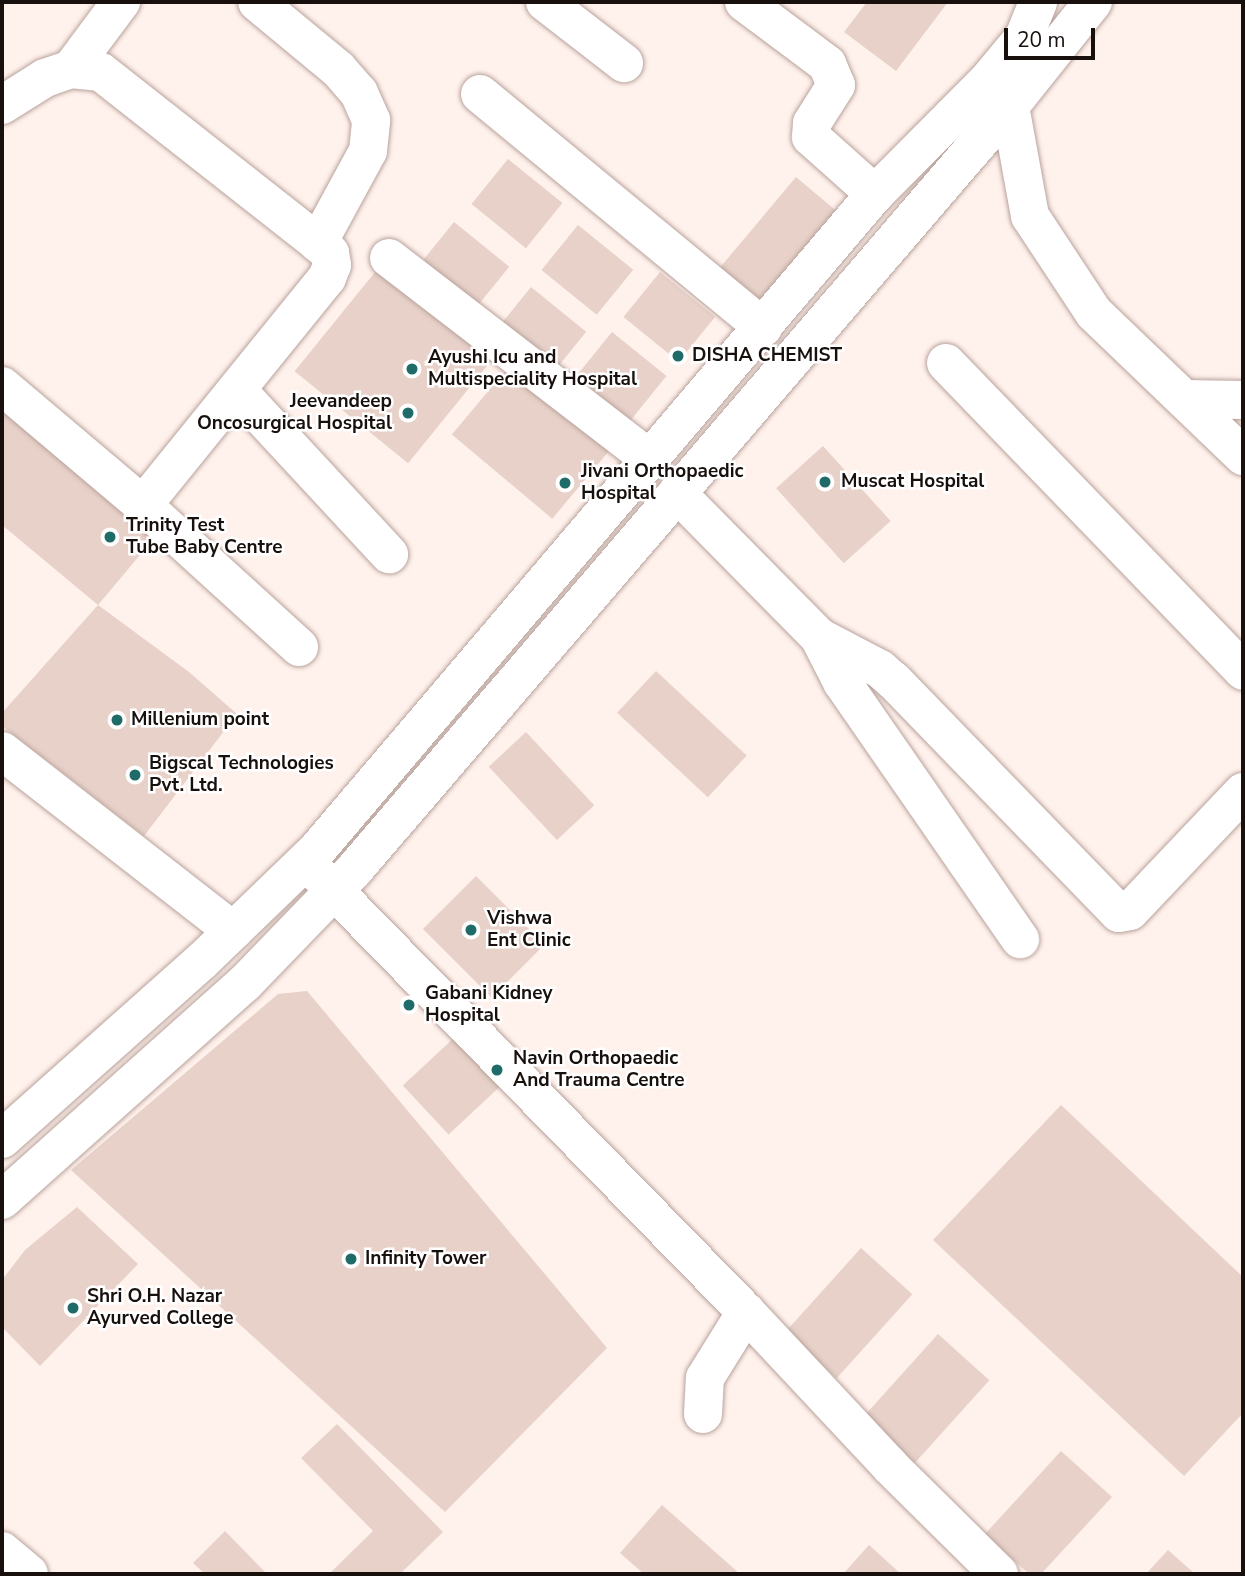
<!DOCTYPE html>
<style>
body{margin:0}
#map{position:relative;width:1245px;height:1576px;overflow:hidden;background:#fff1ec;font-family:"Nunito Sans",sans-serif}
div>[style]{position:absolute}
.building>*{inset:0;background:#e7d1c9;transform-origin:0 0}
.roads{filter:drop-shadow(0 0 2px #b9a39c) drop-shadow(0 0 2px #b9a39c)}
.minor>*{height:38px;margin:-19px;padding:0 19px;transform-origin:19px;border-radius:19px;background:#fff}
.dots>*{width:19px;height:19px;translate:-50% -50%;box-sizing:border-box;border:4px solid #fff;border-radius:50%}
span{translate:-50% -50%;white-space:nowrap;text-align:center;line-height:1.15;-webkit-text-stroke:5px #fff;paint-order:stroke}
.poi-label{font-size:19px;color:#17100d;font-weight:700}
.left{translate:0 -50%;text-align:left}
.right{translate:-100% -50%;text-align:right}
.frame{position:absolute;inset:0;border:4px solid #17100d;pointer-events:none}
.scale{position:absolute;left:1004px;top:28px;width:91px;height:32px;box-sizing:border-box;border:4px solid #17100d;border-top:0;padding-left:9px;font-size:21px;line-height:24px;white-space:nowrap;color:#17100d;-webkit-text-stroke:5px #fff;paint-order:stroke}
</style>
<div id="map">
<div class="building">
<i style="clip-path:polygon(867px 2px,948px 2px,896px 71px,844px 32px)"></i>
<i style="left:508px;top:159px;width:70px;height:58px;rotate:39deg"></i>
<i style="left:796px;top:177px;width:59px;height:129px;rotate:40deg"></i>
<i style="left:454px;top:222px;width:71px;height:58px;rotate:39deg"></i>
<i style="left:578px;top:225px;width:71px;height:58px;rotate:39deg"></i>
<i style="left:384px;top:261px;width:146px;height:142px;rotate:39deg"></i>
<i style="left:660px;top:272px;width:71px;height:58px;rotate:39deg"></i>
<i style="left:531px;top:287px;width:71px;height:58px;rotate:39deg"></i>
<i style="left:612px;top:332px;width:70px;height:57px;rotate:39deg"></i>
<i style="left:511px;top:364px;width:131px;height:92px;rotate:40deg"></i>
<i style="clip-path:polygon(2px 409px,155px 537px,98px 605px,2px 525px)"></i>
<i style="left:823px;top:446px;width:101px;height:63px;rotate:48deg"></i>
<i style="clip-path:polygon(98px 605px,189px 672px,237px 714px,144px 836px,2px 726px,2px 713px)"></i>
<i style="left:656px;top:671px;width:124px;height:57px;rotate:43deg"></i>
<i style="left:526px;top:732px;width:100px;height:51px;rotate:47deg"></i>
<i style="left:476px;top:876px;width:97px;height:75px;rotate:45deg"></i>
<i style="clip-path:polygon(307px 991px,607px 1348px,445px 1512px,71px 1170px,278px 994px)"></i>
<i style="left:457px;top:1035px;width:67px;height:74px;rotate:47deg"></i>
<i style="clip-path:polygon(1061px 1105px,1243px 1277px,1243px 1413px,1184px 1476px,933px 1240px)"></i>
<i style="clip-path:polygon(77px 1207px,138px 1264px,40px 1366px,2px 1327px,2px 1280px,25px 1250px)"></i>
<i style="left:861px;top:1248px;width:69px;height:113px;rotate:42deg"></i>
<i style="left:938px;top:1334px;width:69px;height:113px;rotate:42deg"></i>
<i style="clip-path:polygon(337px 1424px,443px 1532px,400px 1574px,329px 1574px,373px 1531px,301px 1458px)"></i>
<i style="clip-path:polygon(1061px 1451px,1112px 1497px,1041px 1574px,1029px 1574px,985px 1534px)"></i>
<i style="clip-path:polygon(662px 1505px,740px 1574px,644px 1574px,620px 1553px)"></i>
<i style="clip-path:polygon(225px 1531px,267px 1574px,205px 1574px,193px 1563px)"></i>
<i style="clip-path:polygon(869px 1545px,901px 1574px,843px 1574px)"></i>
<i style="clip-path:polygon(1168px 1550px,1195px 1574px,1146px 1574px)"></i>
</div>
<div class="roads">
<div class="minor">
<i style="left:545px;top:2px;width:100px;rotate:37.7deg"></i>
<i style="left:744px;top:2px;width:104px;rotate:36.8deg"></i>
<i style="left:827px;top:64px;width:23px;rotate:67deg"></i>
<i style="left:836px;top:85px;width:45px;rotate:122.3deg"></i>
<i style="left:812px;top:123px;width:14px;rotate:94deg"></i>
<i style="left:811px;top:137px;width:86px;rotate:41.7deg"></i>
<i style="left:71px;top:69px;width:84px;rotate:-53.3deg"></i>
<i style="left:480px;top:94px;width:367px;rotate:39.5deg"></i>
<i style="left:2px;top:105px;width:51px;rotate:-32.1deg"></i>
<i style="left:45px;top:78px;width:28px;rotate:-19deg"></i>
<i style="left:71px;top:69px;width:30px;rotate:6deg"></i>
<i style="left:101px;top:72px;width:276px;rotate:38.2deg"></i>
<i style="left:1010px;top:106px;width:112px;rotate:79.7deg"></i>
<i style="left:1030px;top:216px;width:116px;rotate:56.6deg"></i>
<i style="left:1094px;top:313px;width:207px;rotate:43.8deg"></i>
<i style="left:389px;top:258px;width:329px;rotate:37.6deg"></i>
<i style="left:946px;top:363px;width:428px;rotate:46deg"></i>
<i style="left:2px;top:386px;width:185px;rotate:40.2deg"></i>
<i style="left:143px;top:505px;width:211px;rotate:42.3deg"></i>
<i style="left:237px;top:390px;width:224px;rotate:47.2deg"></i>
<i style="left:1184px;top:399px;width:59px;rotate:1deg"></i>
<i style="left:677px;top:493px;width:202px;rotate:45.4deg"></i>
<i style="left:819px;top:637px;width:69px;rotate:27.7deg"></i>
<i style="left:880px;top:669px;width:18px;rotate:41deg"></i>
<i style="left:894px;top:681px;width:323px;rotate:45.9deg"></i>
<i style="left:1119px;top:913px;width:11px;rotate:-10deg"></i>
<i style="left:1130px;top:911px;width:164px;rotate:-46.5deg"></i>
<i style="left:143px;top:505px;width:292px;rotate:-51deg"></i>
<i style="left:327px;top:278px;width:14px;rotate:-69deg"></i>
<i style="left:332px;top:265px;width:12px;rotate:-99deg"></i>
<i style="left:330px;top:253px;width:16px;rotate:-140deg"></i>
<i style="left:318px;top:243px;width:105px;rotate:-61.5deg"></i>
<i style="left:368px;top:151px;width:31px;rotate:-84deg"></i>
<i style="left:371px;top:120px;width:30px;rotate:-114deg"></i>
<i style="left:359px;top:93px;width:32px;rotate:-131deg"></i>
<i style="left:338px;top:69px;width:105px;rotate:-140.4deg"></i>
<i style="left:819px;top:637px;width:51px;rotate:62.9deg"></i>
<i style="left:842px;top:682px;width:313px;rotate:55.3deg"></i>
<i style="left:2px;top:751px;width:293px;rotate:37.9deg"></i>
<i style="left:317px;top:873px;width:614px;rotate:45.66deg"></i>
<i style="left:746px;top:1312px;width:212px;rotate:46.9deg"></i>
<i style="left:891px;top:1467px;width:152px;rotate:44.7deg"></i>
<i style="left:2px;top:1139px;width:268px;rotate:-41.7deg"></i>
<i style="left:202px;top:961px;width:160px;rotate:-44deg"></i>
<i style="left:317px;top:850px;width:861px;rotate:-49.62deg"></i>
<i style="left:875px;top:194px;width:163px;rotate:-45.2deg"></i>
<i style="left:990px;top:78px;width:53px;rotate:-50.3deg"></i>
<i style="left:1024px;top:37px;width:38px;rotate:-68deg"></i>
<i style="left:2px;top:1200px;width:326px;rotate:-41.8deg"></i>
<i style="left:245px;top:983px;width:157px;rotate:-46deg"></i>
<i style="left:354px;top:870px;width:1007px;rotate:-49.35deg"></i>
<i style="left:1010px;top:106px;width:133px;rotate:-51.4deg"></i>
<i style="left:703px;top:1414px;width:36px;rotate:-87deg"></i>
<i style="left:705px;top:1378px;width:78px;rotate:-58.2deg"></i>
<i style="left:2px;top:1551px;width:35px;rotate:40deg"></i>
</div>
</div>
<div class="dots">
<i style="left:678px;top:356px;background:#1f6b68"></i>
<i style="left:412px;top:369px;background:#1f6b68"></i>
<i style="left:408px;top:413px;background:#1f6b68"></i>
<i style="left:825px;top:482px;background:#1f6b68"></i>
<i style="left:565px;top:483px;background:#1f6b68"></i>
<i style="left:110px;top:537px;background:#1f6b68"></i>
<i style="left:117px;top:720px;background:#1f6b68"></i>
<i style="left:135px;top:775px;background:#1f6b68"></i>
<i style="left:471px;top:930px;background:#1f6b68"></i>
<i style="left:409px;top:1005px;background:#1f6b68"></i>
<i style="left:497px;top:1070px;background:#1f6b68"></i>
<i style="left:351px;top:1259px;background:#1f6b68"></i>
<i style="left:73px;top:1308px;background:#1f6b68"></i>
</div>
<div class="poi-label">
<span class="left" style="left:692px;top:356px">DISHA CHEMIST</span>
<span class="left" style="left:428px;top:369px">Ayushi Icu and<br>Multispeciality Hospital</span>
<span class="right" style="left:392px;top:413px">Jeevandeep<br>Oncosurgical Hospital</span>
<span class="left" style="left:581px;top:483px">Jivani Orthopaedic<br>Hospital</span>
<span class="left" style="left:841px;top:482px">Muscat Hospital</span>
<span class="left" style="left:126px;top:537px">Trinity Test<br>Tube Baby Centre</span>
<span class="left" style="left:131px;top:720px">Millenium point</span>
<span class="left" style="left:149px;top:775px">Bigscal Technologies<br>Pvt. Ltd.</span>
<span class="left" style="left:487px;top:930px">Vishwa<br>Ent Clinic</span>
<span class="left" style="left:425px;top:1005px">Gabani Kidney<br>Hospital</span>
<span class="left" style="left:513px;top:1070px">Navin Orthopaedic<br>And Trauma Centre</span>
<span class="left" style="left:365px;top:1259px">Infinity Tower</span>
<span class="left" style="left:87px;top:1308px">Shri O.H. Nazar<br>Ayurved College</span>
</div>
<div class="frame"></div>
<div class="scale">20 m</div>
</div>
